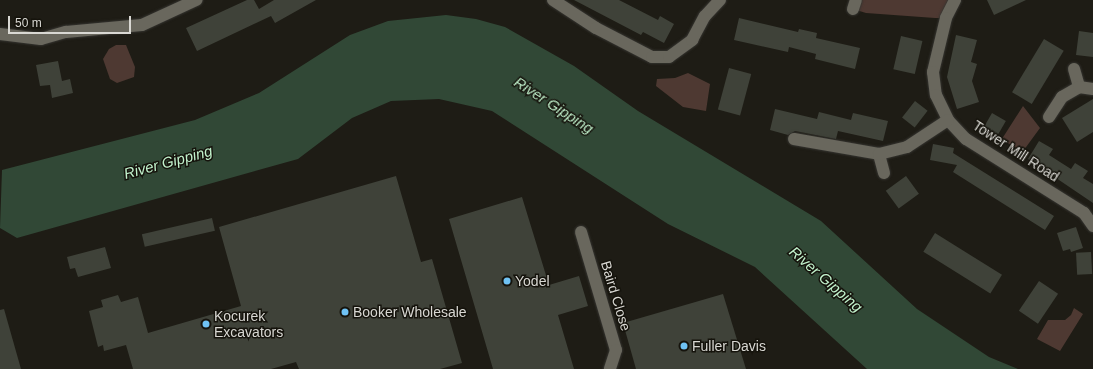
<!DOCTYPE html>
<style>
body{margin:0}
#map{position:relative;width:1093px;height:369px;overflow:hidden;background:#1e1c15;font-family:Arial,sans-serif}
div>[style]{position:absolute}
.green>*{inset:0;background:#4e3932}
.water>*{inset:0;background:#314836}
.building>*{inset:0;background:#3f4239;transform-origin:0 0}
.roads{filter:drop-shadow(0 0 1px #363531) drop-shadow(0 0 1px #363531)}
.minor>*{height:12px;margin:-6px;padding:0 6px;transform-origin:6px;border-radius:6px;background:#69675d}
.dots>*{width:11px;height:11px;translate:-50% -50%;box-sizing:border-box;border:2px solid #15130c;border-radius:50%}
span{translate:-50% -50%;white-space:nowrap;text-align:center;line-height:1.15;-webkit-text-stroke:3px #15130c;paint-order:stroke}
.street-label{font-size:14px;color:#d9d8d3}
.poi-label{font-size:14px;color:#d9d8d3}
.left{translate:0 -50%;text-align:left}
.water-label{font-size:15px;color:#c1f2cc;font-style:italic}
.scale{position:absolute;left:8px;top:16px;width:123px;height:18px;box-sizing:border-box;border:2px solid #d9d8d3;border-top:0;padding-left:5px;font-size:12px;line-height:14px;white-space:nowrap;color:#d9d8d3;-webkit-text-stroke:3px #15130c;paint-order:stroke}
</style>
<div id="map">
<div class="green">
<i style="clip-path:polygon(856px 0,955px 0,946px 18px,935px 18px,866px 13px,853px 9px)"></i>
<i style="clip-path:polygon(116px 45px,126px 45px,135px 67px,134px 77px,117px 83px,110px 79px,103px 59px,109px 49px)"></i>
<i style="clip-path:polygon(688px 73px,710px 84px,706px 111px,683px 107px,656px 86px,657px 79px,675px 78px)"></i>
<i style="clip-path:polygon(1023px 106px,1040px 128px,1021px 154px,1020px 150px,1006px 142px,1000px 142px)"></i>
<i style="clip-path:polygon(1074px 308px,1083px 314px,1060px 351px,1037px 339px,1048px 320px,1065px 320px,1071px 315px)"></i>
</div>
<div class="water">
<i style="clip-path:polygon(446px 15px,476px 19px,505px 27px,574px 66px,638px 111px,821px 221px,917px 309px,989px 357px,1018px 369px,867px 369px,755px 267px,668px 224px,492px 111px,439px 99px,391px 101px,352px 118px,298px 159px,17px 238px,0 228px,2px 170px,195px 120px,259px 93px,350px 35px,388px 21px)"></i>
</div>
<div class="building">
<i style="clip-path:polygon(247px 0,254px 0,259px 9px,274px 0,316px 0,275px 23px,271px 16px,197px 51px,186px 28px)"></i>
<i style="clip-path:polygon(574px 0,619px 0,658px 20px,660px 16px,674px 24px,664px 43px,643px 32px,641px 35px)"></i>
<i style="clip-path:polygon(987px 0,1026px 0,994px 15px)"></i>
<i style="clip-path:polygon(739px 18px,798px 32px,799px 29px,817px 33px,816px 38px,860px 48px,855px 69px,815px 59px,816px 54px,789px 47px,788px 52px,734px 40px)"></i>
<i style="clip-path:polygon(1079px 31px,1093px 33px,1093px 57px,1076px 55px)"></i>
<i style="clip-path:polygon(956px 35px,977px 40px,971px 62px,977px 64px,972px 81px,979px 102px,957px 109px,947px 77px)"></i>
<i style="left:901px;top:36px;width:22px;height:34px;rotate:13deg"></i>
<i style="left:1044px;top:39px;width:23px;height:62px;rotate:31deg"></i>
<i style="clip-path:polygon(58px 61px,62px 81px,70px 79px,73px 93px,52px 98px,50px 85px,40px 86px,36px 65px)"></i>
<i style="left:729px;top:68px;width:23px;height:43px;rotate:15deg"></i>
<i style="clip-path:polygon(1093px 99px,1093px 132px,1077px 142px,1062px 118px)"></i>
<i style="left:915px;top:101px;width:16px;height:21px;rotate:38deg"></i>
<i style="clip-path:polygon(775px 109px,817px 119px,819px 112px,851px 120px,853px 113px,888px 121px,883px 141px,838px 131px,836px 139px,795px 131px,788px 135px,770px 130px)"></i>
<i style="left:992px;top:113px;width:16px;height:21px;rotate:30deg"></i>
<i style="clip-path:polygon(1039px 141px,1053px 149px,1049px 155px,1071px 169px,1075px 163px,1088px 171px,1083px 178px,1093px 184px,1093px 203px,1028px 159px)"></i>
<i style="clip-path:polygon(933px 144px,954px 148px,953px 153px,1054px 216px,1045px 230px,953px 172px,957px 165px,930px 160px)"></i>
<i style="clip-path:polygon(396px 176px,421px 262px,432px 259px,462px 363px,440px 369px,299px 369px,296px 362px,271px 369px,133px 369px,126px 345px,104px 351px,103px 345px,98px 347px,89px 311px,103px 307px,101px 300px,118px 295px,121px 302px,138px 297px,148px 333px,241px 306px,219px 227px)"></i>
<i style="left:906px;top:176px;width:22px;height:25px;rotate:54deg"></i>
<i style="clip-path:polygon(522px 197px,549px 285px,579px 276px,588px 306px,558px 315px,574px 369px,493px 369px,449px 219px)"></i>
<i style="left:212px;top:218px;width:13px;height:72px;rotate:77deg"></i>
<i style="clip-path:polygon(1076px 227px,1083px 248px,1071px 252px,1070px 249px,1063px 251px,1057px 233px)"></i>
<i style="left:935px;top:233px;width:79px;height:22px;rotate:32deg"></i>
<i style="clip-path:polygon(105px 247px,111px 268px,78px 277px,75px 268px,70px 269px,67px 257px)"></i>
<i style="left:1091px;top:252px;width:22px;height:15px;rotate:87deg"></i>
<i style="left:1039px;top:281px;width:23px;height:36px;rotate:34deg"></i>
<i style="clip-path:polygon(723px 294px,746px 369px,636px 369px,623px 323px)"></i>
<i style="clip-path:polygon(4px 309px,21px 369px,0 369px,0 310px)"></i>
</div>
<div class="roads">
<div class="minor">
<i style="left:553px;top:0;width:51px;rotate:33.1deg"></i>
<i style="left:596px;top:28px;width:63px;rotate:27.4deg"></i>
<i style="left:652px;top:57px;width:17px"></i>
<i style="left:669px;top:57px;width:29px;rotate:-36deg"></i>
<i style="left:692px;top:40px;width:27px;rotate:-62deg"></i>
<i style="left:705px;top:16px;width:22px;rotate:-47deg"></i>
<i style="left:955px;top:0;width:20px;rotate:117deg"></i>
<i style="left:946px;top:18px;width:56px;rotate:103.5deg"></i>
<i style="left:933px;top:72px;width:23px;rotate:83deg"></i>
<i style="left:936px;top:95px;width:28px;rotate:64deg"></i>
<i style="left:948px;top:120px;width:26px;rotate:47deg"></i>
<i style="left:966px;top:139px;width:139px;rotate:32.1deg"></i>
<i style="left:1084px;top:213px;width:16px;rotate:55deg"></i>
<i style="left:853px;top:9px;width:9px;rotate:-72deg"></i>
<i style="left:0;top:34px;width:41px;rotate:7deg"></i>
<i style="left:41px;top:39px;width:26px;rotate:-16deg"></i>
<i style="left:66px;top:32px;width:76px;rotate:-5.3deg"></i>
<i style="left:142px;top:25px;width:60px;rotate:-24.8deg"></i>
<i style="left:1074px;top:69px;width:19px;rotate:74deg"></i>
<i style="left:1049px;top:117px;width:24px;rotate:-57deg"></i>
<i style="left:1062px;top:97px;width:20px;rotate:-30deg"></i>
<i style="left:1079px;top:87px;width:14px;rotate:8deg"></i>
<i style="left:794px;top:139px;width:86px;rotate:10deg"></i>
<i style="left:884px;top:173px;width:20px;rotate:-105deg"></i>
<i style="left:879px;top:154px;width:29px;rotate:-14deg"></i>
<i style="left:907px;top:147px;width:49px;rotate:-33.4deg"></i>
<i style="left:581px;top:232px;width:123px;rotate:73.5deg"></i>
<i style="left:616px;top:350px;width:20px;rotate:108deg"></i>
</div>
</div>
<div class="dots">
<i style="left:507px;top:281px;background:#6fc2f4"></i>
<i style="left:345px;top:312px;background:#6fc2f4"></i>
<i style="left:206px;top:324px;background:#6fc2f4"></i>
<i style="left:684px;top:346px;background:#6fc2f4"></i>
</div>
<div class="street-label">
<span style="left:1016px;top:151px;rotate:33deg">Tower Mill Road</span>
<span style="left:616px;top:296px;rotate:73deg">Baird Close</span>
</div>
<div class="poi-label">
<span class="left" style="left:515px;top:281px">Yodel</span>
<span class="left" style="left:353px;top:312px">Booker Wholesale</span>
<span class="left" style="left:214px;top:324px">Kocurek<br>Excavators</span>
<span class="left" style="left:692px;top:346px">Fuller Davis</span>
</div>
<div class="water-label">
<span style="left:554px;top:105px;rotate:33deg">River Gipping</span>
<span style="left:168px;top:162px;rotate:-15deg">River Gipping</span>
<span style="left:826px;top:279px;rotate:41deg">River Gipping</span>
</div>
<div class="scale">50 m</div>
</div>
